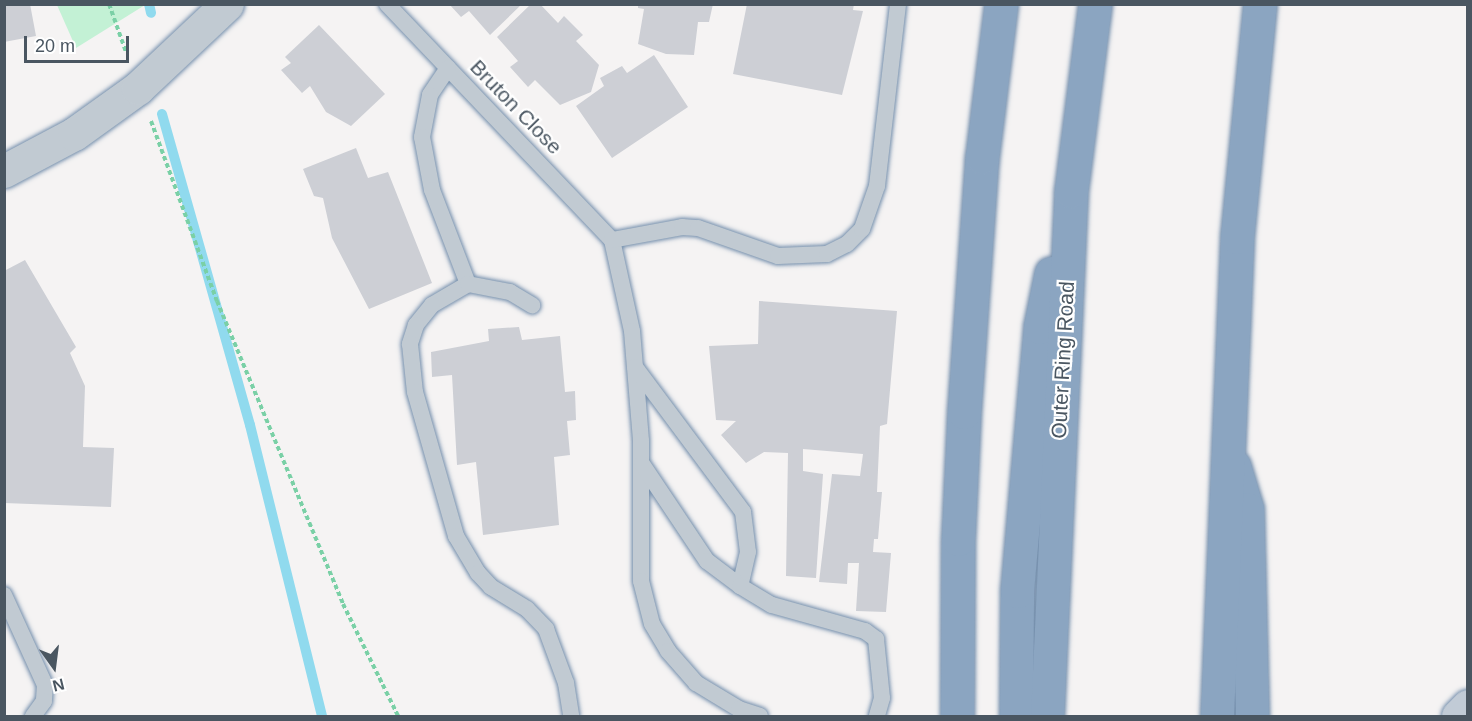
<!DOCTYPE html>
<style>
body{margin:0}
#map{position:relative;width:1472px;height:721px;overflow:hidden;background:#f5f3f3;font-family:Helvetica,sans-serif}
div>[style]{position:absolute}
.green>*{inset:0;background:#c3f1d5}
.stream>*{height:10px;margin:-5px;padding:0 5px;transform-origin:5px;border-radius:5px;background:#90daee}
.building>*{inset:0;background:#cdcfd5}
.path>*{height:4px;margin-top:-2px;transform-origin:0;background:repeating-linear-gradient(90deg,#7ad0a6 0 4.5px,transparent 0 7.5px)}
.roads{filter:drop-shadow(0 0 2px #7690ad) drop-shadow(0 0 2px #7690ad)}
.lane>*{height:16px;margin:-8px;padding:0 8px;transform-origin:8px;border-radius:8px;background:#c1cad2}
.street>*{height:33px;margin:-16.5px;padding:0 16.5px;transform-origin:16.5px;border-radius:16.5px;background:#c1cad2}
.secondary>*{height:33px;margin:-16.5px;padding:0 16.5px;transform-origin:16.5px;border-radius:16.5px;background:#c1cbd6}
.highway>*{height:33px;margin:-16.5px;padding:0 16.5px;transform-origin:16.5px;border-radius:16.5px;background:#8ba5c1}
span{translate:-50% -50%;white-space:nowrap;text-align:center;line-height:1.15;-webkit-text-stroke:4.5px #fff;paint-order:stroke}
.street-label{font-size:21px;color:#4a5661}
.frame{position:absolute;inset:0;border:6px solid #4a5661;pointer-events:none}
.north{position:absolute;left:24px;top:637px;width:60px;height:60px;-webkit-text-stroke:4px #fff;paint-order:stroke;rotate:166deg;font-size:16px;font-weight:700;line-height:24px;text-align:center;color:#4a5661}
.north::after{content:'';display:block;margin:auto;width:21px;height:27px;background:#4a5661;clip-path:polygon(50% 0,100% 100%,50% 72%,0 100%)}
.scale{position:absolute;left:24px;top:36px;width:105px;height:27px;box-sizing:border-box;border:3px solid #4a5661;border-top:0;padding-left:8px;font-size:18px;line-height:21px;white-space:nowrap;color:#4a5661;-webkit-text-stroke:4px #fff;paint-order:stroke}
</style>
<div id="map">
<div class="green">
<i style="clip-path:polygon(57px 5px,145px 5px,76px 48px)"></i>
</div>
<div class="stream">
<i style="left:149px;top:4px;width:9px;rotate:77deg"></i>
<i style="left:162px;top:114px;width:323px;rotate:74.2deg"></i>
<i style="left:250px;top:425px;width:300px;rotate:76.1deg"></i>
</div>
<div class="building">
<i style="clip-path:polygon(4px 4px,30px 4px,36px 36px,4px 42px)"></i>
<i style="clip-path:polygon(449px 4px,522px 4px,490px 35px,469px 11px,461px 17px)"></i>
<i style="clip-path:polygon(531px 4px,540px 4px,558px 23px,564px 16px,583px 35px,576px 41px,599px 65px,591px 92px,560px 105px,535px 80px,528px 87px,510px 67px,518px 61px,497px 37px)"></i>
<i style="clip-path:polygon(638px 4px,713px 4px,709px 22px,698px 22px,694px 55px,666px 54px,638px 44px,644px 9px,638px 8px)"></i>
<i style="clip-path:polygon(747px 4px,854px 4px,853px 10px,863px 11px,842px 95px,733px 74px)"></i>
<i style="clip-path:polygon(319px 25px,385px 94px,351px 126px,326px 112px,310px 86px,302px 93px,281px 70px,291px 63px,285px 57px)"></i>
<i style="clip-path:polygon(654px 55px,688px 107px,612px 158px,576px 106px,604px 86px,600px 78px,622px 66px,627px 73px)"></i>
<i style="clip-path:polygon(356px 148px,368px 178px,388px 172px,432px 283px,369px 309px,332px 238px,323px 198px,314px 196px,303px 169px)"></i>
<i style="clip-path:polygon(25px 260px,76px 347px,70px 353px,85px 386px,83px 447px,114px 448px,111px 507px,4px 503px,4px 271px)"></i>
<i style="clip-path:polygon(759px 301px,897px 311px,887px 424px,880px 426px,877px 492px,882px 492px,878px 539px,874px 539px,873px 552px,891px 553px,886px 612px,856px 611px,859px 563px,848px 563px,847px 584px,819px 582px,832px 474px,860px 476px,863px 454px,803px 449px,803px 471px,823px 474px,816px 578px,786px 576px,788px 453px,764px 452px,746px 463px,721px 435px,736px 421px,716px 420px,709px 346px,758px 344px)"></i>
<i style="clip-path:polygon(519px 327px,522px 340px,560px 336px,565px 392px,575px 391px,576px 420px,567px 421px,570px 455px,554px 457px,559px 525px,483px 535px,476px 462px,457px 465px,452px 375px,432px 377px,431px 352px,489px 341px,488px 329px)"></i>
</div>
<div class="path">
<i style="left:109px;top:4px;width:51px;rotate:70.5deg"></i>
<i style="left:151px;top:121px;width:192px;rotate:69.9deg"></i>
<i style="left:217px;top:301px;width:328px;rotate:67.4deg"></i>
<i style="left:343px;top:604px;width:125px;rotate:63.8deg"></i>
</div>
<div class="roads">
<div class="lane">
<i style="left:387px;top:4px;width:326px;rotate:46.4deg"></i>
<i style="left:448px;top:68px;width:32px;rotate:124deg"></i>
<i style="left:430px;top:95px;width:43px;rotate:100.8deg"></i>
<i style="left:422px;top:137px;width:54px;rotate:79.3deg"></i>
<i style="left:432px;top:190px;width:101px;rotate:69deg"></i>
<i style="left:468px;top:284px;width:42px;rotate:149.7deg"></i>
<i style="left:432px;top:305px;width:26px;rotate:129deg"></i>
<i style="left:416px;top:325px;width:20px;rotate:108deg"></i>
<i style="left:410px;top:344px;width:48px;rotate:84.1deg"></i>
<i style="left:415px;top:392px;width:150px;rotate:74.1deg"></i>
<i style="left:456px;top:536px;width:43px;rotate:59.3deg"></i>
<i style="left:478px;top:573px;width:19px;rotate:47deg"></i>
<i style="left:491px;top:587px;width:42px;rotate:31.4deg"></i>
<i style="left:527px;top:609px;width:28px;rotate:46deg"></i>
<i style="left:546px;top:629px;width:58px;rotate:69.7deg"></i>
<i style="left:566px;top:683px;width:33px;rotate:81deg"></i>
<i style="left:612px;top:240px;width:93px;rotate:77.6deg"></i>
<i style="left:632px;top:331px;width:110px;rotate:85.3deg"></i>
<i style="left:641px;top:441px;width:140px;rotate:90deg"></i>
<i style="left:641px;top:581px;width:44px;rotate:75.7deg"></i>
<i style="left:652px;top:624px;width:31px;rotate:59deg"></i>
<i style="left:668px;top:651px;width:43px;rotate:48.8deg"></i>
<i style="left:696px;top:683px;width:50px;rotate:31.2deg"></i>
<i style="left:739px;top:709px;width:22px;rotate:18deg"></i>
<i style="left:612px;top:240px;width:71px;rotate:-10.5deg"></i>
<i style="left:682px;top:227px;width:16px;rotate:4deg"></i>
<i style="left:698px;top:228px;width:85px;rotate:19.3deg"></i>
<i style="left:778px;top:256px;width:49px;rotate:-2.3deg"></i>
<i style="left:827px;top:254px;width:22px;rotate:-27deg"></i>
<i style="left:847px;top:244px;width:21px;rotate:-45deg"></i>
<i style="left:862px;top:229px;width:46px;rotate:-70.8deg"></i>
<i style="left:877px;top:186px;width:183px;rotate:-83.4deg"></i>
<i style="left:468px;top:284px;width:43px;rotate:10.8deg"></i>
<i style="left:510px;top:292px;width:26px;rotate:31deg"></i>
<i style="left:635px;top:367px;width:181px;rotate:53.3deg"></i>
<i style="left:743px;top:512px;width:40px;rotate:82.9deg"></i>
<i style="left:748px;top:552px;width:35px;rotate:103deg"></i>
<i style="left:642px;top:464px;width:117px;rotate:56.2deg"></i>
<i style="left:707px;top:561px;width:41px;rotate:37.1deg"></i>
<i style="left:740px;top:586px;width:37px;rotate:31deg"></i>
<i style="left:772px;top:605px;width:97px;rotate:15.6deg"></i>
<i style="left:865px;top:631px;width:14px;rotate:36deg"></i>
<i style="left:876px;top:639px;width:59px;rotate:84.2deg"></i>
<i style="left:882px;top:698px;width:19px;rotate:106deg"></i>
<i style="left:4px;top:595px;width:99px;rotate:65.5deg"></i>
<i style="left:45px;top:685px;width:16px;rotate:94deg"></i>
<i style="left:44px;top:701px;width:19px;rotate:126deg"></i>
</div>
<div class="street">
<i style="left:4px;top:171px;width:79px;rotate:-27.9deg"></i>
<i style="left:74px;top:134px;width:79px;rotate:-35.7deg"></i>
<i style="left:138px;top:88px;width:122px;rotate:-43.3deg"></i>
</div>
<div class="secondary">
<i style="left:1458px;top:716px;width:14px;rotate:-45deg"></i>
</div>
<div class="highway">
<i style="left:1234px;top:466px;width:45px;rotate:73.2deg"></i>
<i style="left:1247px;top:509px;width:207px;rotate:88.6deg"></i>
<i style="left:957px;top:716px;width:177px;rotate:-89.7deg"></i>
<i style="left:958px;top:539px;width:127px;rotate:-87.3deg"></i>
<i style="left:964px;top:412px;width:256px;rotate:-86deg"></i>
<i style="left:982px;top:157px;width:154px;rotate:-82.9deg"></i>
<i style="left:1016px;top:716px;width:125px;rotate:-89.5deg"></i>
<i style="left:1017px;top:591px;width:265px;rotate:-85deg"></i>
<i style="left:1040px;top:327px;width:55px;rotate:-78.5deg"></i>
<i style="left:1047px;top:716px;width:526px;rotate:-87.38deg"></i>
<i style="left:1071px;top:191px;width:189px;rotate:-82.7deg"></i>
<i style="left:1217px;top:716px;width:479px;rotate:-87.6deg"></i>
<i style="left:1237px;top:237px;width:234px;rotate:-84.4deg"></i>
</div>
</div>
<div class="street-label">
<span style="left:516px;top:107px;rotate:46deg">Bruton Close</span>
<span style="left:1063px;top:360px;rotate:-87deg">Outer Ring Road</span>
</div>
<div class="frame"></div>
<div class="north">N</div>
<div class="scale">20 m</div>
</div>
